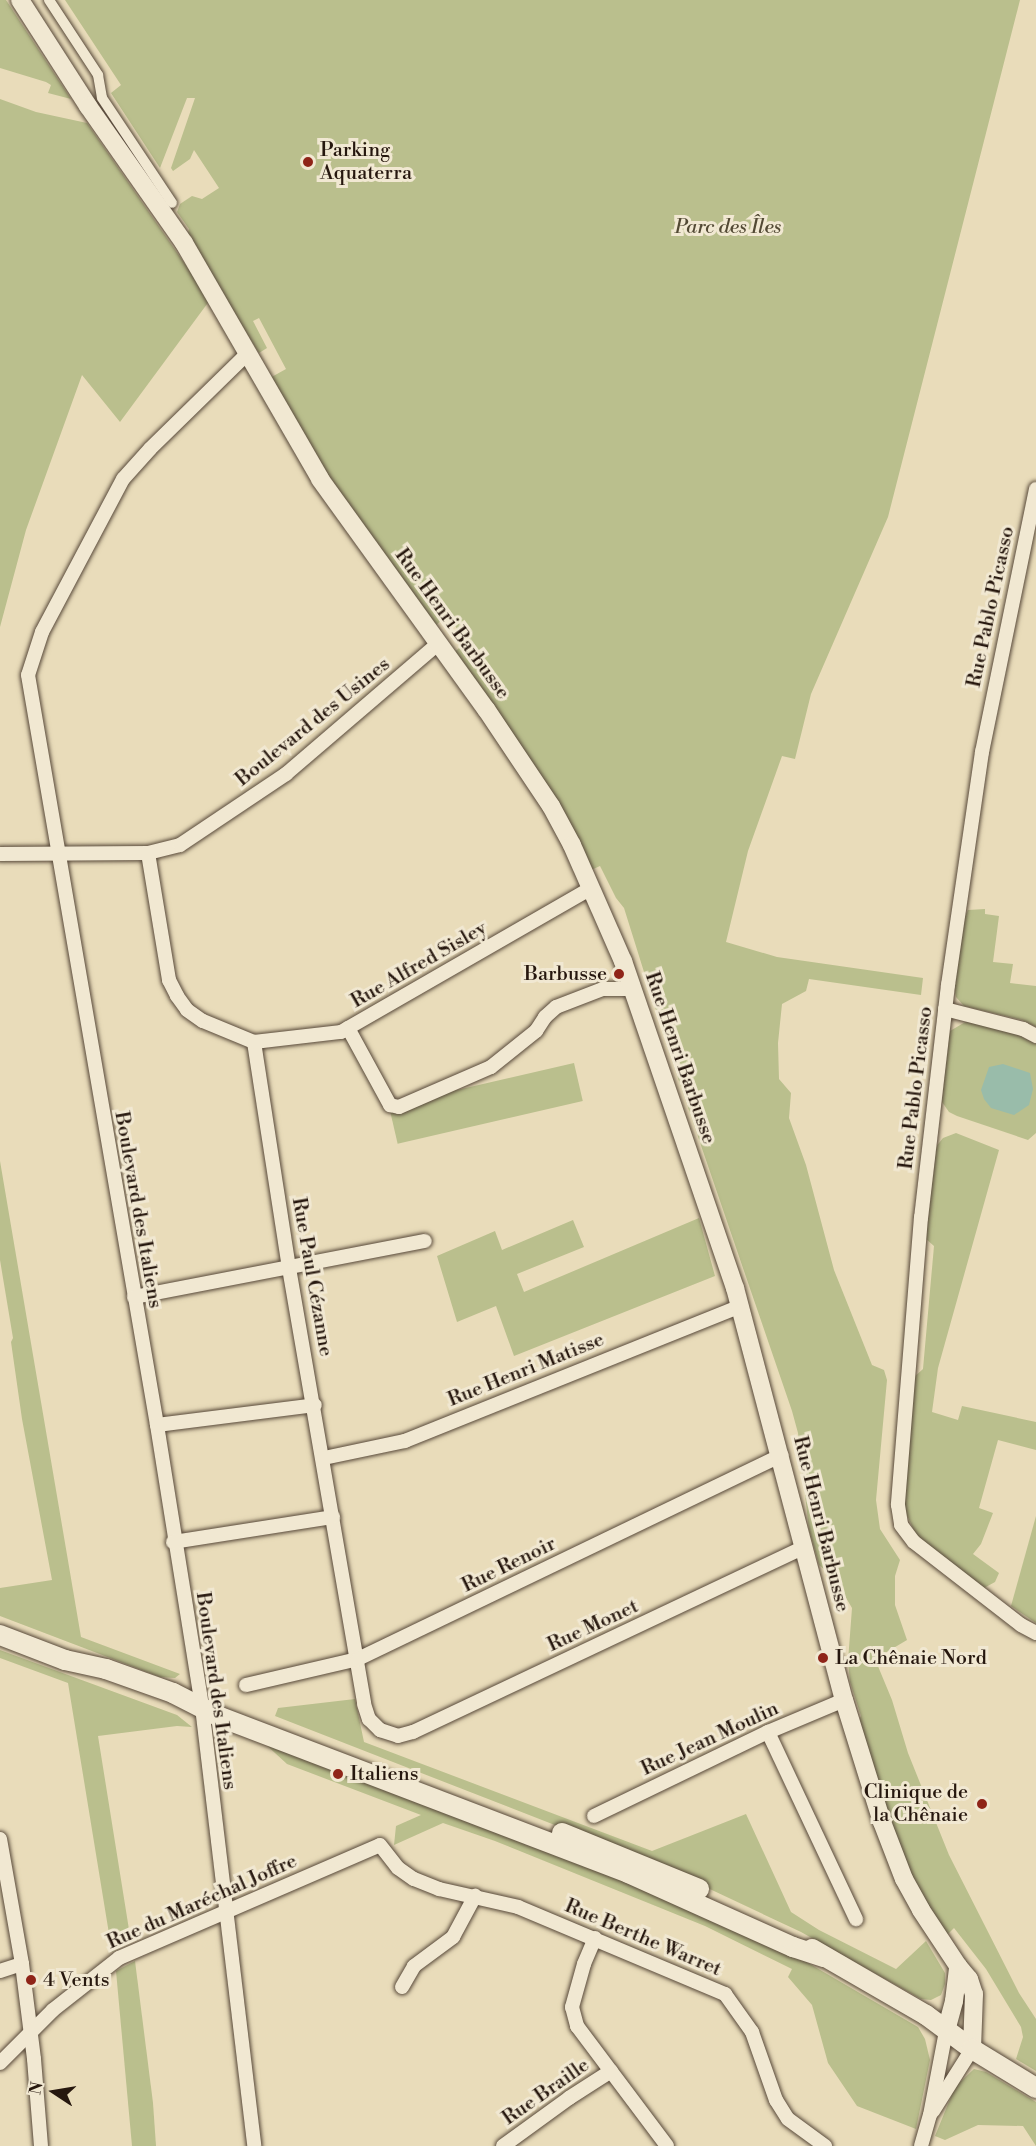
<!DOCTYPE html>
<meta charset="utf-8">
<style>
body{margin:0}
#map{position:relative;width:1036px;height:2146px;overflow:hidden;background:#e9dcba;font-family:"Libre Bodoni",serif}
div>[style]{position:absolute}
.green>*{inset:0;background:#babf8d;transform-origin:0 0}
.water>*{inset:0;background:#99bcaa}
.roads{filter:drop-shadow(0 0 2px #574839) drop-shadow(0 0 2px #574839)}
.pedestrian>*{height:10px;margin:-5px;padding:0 5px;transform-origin:5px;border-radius:5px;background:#f1e8d2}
.minor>*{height:14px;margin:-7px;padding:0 7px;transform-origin:7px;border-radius:7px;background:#f1e8d2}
.tertiary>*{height:18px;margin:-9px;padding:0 9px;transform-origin:9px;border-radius:9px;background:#f1e8d2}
.secondary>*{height:20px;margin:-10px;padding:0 10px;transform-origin:10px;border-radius:10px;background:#f1e8d2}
.dots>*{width:16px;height:16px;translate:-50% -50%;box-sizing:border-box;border:3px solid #f1e8d2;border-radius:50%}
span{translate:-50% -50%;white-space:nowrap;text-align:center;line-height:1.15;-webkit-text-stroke:6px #f1e8d2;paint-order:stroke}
.poi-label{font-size:20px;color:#26170e}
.left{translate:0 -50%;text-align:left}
.right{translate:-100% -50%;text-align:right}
.park-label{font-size:20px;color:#524934;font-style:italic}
.street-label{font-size:20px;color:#26170e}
.north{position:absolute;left:24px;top:2062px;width:60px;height:60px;-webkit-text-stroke:4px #f1e8d2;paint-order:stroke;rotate:282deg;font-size:16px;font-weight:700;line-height:24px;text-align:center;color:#26170e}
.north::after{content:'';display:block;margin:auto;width:21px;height:27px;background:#26170e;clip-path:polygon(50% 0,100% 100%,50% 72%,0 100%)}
</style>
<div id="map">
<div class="green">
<i style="clip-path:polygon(0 0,6px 0,71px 99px,48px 93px,51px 85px,46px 82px,0 68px)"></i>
<i style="clip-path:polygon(65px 0,1020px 0,888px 517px,811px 694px,795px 759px,782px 756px,748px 851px,726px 942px,777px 957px,923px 978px,921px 995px,809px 979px,806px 991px,782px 1004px,778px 1043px,779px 1079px,791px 1093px,789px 1118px,806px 1165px,834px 1270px,872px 1365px,884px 1370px,887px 1380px,876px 1500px,880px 1529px,900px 1560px,895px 1576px,895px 1605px,907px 1640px,875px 1659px,892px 1700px,908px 1753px,949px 1855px,1019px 1993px,1036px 2019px,1036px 2071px,1016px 2059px,1023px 2037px,1021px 2027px,986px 1969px,954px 1928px,946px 1936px,913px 1883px,857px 1725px,861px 1716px,850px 1682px,848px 1661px,852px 1608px,835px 1579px,819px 1565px,809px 1530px,798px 1433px,792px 1411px,670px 1055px,624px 908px,616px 898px,600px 866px,589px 871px,452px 654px,464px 644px,453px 621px,443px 619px,434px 627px,331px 485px,268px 379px,286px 369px,259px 318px,253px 321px,267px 348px,259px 353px,187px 237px,189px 229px,177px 212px,180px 204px,192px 196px,202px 199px,219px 188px,194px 150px,190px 159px,173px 171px,171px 168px,195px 98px,187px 98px,160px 168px,111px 93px,121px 85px)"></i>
<i style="clip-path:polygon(0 99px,36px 112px,87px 123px,210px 300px,120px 422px,82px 375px,26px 530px,0 627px)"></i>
<i style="clip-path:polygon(985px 909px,985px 914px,999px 916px,993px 962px,1013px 964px,1010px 983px,1036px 986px,1036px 1027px,1022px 1020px,964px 1006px,956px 997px,954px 987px,963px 920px,968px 910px)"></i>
<i style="clip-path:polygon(967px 1021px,1014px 1033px,1036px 1044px,1036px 1133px,1028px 1140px,957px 1116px,949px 1112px,942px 1102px,947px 1039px,950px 1031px)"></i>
<i style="left:574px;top:1063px;width:39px;height:190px;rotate:77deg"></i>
<i style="clip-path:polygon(956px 1133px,999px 1150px,938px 1368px,932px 1412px,958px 1420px,962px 1406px,1036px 1422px,1036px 1450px,998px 1440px,979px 1508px,993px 1513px,981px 1544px,973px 1554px,999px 1573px,995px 1582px,984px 1588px,973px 1583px,916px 1535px,901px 1502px,914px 1377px,923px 1369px,934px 1246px,926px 1239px,935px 1148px,943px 1138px)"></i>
<i style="clip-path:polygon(0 1161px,81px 1637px,180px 1674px,175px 1678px,160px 1677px,0 1616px,0 1588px,52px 1580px,22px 1419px,11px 1342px,13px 1338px,0 1260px)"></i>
<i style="clip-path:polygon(699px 1218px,715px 1276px,514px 1356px,496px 1306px,457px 1322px,437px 1256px,495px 1231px,502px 1250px,573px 1220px,584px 1247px,517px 1274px,524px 1292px)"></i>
<i style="clip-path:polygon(1036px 1516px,1036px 1623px,1011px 1606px)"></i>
<i style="clip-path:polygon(0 1650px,177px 1715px,192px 1727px,177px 1726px,98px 1736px,131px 1942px,112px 1952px,68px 1683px,0 1658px)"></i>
<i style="clip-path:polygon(355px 1699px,364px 1742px,652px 1851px,746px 1814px,791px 1912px,819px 1930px,896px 1969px,926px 1941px,945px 1973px,945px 1984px,941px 1995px,931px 2000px,921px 1999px,801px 1932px,665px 1868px,275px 1716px,278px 1708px)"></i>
<i style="clip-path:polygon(263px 1742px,583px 1863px,791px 1953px,918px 2027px,925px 2039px,930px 2060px,916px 2129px,857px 2106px,828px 2063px,812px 2005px,788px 1977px,792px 1969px,705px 1926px,495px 1841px,443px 1823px,394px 1845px,396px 1826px,421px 1815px,287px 1764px)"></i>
<i style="clip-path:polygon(135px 1961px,153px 2103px,156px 2146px,132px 2146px,116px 1971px)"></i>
<i style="clip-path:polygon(974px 2069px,986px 2072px,1036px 2102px,1036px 2146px,1023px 2126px,978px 2125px,945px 2140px,935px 2136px,955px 2087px)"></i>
</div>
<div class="water">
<i style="clip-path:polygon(1003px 1064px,1030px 1073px,1033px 1089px,1029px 1105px,1014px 1115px,991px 1108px,984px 1099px,981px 1090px,989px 1067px)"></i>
</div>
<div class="roads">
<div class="pedestrian">
<i style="left:49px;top:0;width:90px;rotate:56.8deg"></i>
<i style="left:98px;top:75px;width:23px;rotate:80deg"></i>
<i style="left:102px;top:98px;width:126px;rotate:56.3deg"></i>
</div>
<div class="minor">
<i style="left:248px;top:353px;width:137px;rotate:135.6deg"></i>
<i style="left:150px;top:449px;width:40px;rotate:132deg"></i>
<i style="left:123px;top:479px;width:173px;rotate:117.9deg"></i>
<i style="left:42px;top:632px;width:45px;rotate:108deg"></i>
<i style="left:28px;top:675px;width:761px;rotate:80.24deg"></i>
<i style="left:157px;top:1425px;width:286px;rotate:80.9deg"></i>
<i style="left:202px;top:1707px;width:442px;rotate:83.2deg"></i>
<i style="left:1036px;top:489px;width:268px;rotate:101.6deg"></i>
<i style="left:982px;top:752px;width:235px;rotate:98.3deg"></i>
<i style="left:948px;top:985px;width:234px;rotate:96.6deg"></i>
<i style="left:921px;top:1217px;width:289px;rotate:94.6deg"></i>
<i style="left:898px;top:1505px;width:20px;rotate:81deg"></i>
<i style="left:901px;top:1525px;width:21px;rotate:53deg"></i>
<i style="left:914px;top:1542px;width:135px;rotate:37.8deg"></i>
<i style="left:1021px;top:1625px;width:17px;rotate:28deg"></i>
<i style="left:148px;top:853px;width:129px;rotate:80.6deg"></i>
<i style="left:169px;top:980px;width:18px;rotate:63deg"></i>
<i style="left:177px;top:996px;width:17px;rotate:54deg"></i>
<i style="left:187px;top:1010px;width:19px;rotate:35deg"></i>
<i style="left:203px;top:1021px;width:55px;rotate:22.4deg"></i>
<i style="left:254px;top:1042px;width:229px;rotate:81.2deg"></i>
<i style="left:289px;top:1268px;width:442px;rotate:80.2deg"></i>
<i style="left:364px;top:1704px;width:16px;rotate:72deg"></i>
<i style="left:369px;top:1719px;width:16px;rotate:45deg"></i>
<i style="left:380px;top:1730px;width:19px;rotate:18deg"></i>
<i style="left:398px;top:1736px;width:16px;rotate:-15deg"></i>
<i style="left:413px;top:1732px;width:431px;rotate:-25.3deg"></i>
<i style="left:0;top:854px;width:148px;rotate:-0.4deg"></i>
<i style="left:148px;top:853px;width:33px;rotate:-14deg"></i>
<i style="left:180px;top:845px;width:128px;rotate:-33.8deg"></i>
<i style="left:286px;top:774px;width:201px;rotate:-40.6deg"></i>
<i style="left:945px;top:1009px;width:81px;rotate:14.4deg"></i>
<i style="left:1023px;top:1029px;width:15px;rotate:28deg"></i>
<i style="left:348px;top:1028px;width:88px;rotate:61.4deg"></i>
<i style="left:390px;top:1105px;width:9px;rotate:13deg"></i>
<i style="left:399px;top:1107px;width:100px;rotate:-23.5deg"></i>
<i style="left:491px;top:1067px;width:58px;rotate:-38.7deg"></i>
<i style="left:536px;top:1031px;width:17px;rotate:-57deg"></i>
<i style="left:545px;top:1017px;width:15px;rotate:-42deg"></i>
<i style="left:556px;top:1007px;width:50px;rotate:-21deg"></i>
<i style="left:603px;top:989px;width:30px"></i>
<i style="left:254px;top:1042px;width:88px;rotate:-6.6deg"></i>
<i style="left:341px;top:1032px;width:289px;rotate:-29.9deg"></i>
<i style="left:134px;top:1297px;width:296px;rotate:-10.9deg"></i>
<i style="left:157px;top:1425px;width:159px;rotate:-7.2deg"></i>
<i style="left:324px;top:1458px;width:83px;rotate:-11.9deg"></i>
<i style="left:405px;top:1441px;width:361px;rotate:-21.9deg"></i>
<i style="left:173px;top:1542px;width:162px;rotate:-8.9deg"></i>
<i style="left:246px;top:1685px;width:115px;rotate:-13.1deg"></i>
<i style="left:358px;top:1659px;width:470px;rotate:-25.7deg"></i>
<i style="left:768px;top:1732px;width:207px;rotate:64.8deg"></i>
<i style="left:594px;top:1816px;width:193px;rotate:-25.8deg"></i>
<i style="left:768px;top:1732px;width:82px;rotate:-22.8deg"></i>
<i style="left:0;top:1839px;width:127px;rotate:80deg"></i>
<i style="left:22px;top:1964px;width:96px;rotate:82.8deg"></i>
<i style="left:34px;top:2059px;width:87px;rotate:85.4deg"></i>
<i style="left:595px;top:1938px;width:28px;rotate:113deg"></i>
<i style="left:584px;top:1964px;width:45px;rotate:105.6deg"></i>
<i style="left:572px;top:2007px;width:20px;rotate:75deg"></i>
<i style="left:577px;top:2026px;width:150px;rotate:53.1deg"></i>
<i style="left:0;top:1971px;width:23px;rotate:-18deg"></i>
<i style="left:402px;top:1987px;width:24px;rotate:-60deg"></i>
<i style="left:414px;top:1966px;width:49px;rotate:-36.6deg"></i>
<i style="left:453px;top:1937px;width:47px;rotate:-61.8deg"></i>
<i style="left:0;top:2063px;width:75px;rotate:-45deg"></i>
<i style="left:53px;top:2010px;width:84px;rotate:-38.2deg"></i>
<i style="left:119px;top:1958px;width:284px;rotate:-23.4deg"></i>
<i style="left:380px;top:1845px;width:29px;rotate:52deg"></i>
<i style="left:398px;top:1868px;width:19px;rotate:35deg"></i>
<i style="left:414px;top:1879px;width:27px;rotate:22deg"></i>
<i style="left:439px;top:1889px;width:81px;rotate:12.8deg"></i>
<i style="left:518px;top:1907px;width:225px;rotate:22.8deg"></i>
<i style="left:725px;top:1994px;width:47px;rotate:54.6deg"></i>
<i style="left:752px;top:2032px;width:72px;rotate:70.6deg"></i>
<i style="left:776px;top:2100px;width:22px;rotate:58deg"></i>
<i style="left:788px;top:2119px;width:46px;rotate:36.1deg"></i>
<i style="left:933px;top:2111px;width:73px;rotate:-57.8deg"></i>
<i style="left:503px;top:2146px;width:82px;rotate:-36deg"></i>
<i style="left:569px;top:2098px;width:50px;rotate:-32.7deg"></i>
<i style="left:921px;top:2146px;width:32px;rotate:-74deg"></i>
<i style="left:930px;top:2115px;width:86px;rotate:-79.2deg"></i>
</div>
<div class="tertiary">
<i style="left:20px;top:0;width:126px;rotate:57.3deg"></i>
<i style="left:88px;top:106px;width:167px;rotate:55deg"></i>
<i style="left:184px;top:243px;width:272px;rotate:60deg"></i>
<i style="left:320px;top:479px;width:284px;rotate:54.2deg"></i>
<i style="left:486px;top:709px;width:117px;rotate:56.2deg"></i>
<i style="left:551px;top:806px;width:44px;rotate:61.7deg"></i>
<i style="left:572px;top:845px;width:127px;rotate:66.3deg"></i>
<i style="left:623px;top:961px;width:346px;rotate:71.1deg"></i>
<i style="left:735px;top:1288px;width:426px;rotate:75.2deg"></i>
<i style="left:844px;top:1700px;width:128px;rotate:72.7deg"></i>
<i style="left:882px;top:1822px;width:61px;rotate:68.9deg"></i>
<i style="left:904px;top:1879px;width:35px;rotate:61deg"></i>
<i style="left:921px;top:1910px;width:67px;rotate:56.5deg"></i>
<i style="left:958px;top:1966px;width:17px;rotate:50deg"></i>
<i style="left:969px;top:1979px;width:16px;rotate:72deg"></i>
<i style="left:974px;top:1994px;width:55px;rotate:92.1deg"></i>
<i style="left:946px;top:2031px;width:31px;rotate:-75deg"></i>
<i style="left:954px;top:2001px;width:35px;rotate:-83deg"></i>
</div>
<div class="secondary">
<i style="left:0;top:1635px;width:70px;rotate:21deg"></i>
<i style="left:65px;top:1660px;width:42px;rotate:12.4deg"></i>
<i style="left:106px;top:1669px;width:71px;rotate:19.7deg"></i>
<i style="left:173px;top:1693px;width:53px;rotate:27.1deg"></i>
<i style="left:220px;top:1717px;width:437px;rotate:20.9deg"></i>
<i style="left:628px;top:1873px;width:181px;rotate:24.2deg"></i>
<i style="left:793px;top:1947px;width:32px;rotate:18deg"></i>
<i style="left:562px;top:1833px;width:148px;rotate:22.2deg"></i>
<i style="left:812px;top:1949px;width:132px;rotate:30.1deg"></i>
<i style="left:926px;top:2015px;width:57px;rotate:36.5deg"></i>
<i style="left:972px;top:2049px;width:75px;rotate:31.4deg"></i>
</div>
</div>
<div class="dots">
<i style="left:308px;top:162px;background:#8f2418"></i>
<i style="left:619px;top:974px;background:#8f2418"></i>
<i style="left:823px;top:1658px;background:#8f2418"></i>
<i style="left:338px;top:1774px;background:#8f2418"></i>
<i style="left:982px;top:1804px;background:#8f2418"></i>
<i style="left:31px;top:1980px;background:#8f2418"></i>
</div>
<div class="poi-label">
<span class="left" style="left:320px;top:162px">Parking<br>Aquaterra</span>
<span class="right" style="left:607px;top:974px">Barbusse</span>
<span class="left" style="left:835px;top:1658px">La Chênaie Nord</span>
<span class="left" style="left:350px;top:1774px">Italiens</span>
<span class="right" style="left:968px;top:1804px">Clinique de<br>la Chênaie</span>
<span class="left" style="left:43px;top:1980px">4 Vents</span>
</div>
<div class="park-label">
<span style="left:728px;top:227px">Parc des Îles</span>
</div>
<div class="street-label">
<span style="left:991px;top:607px;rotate:-78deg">Rue Pablo Picasso</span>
<span style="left:452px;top:624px;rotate:54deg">Rue Henri Barbusse</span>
<span style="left:313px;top:722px;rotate:-39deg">Boulevard des Usines</span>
<span style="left:419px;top:965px;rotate:-30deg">Rue Alfred Sisley</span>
<span style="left:680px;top:1058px;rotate:71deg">Rue Henri Barbusse</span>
<span style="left:916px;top:1088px;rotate:-83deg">Rue Pablo Picasso</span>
<span style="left:138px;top:1210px;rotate:80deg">Boulevard des Italiens</span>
<span style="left:312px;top:1277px;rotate:80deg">Rue Paul Cézanne</span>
<span style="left:526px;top:1370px;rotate:-22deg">Rue Henri Matisse</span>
<span style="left:821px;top:1524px;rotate:76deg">Rue Henri Barbusse</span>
<span style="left:509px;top:1565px;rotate:-26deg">Rue Renoir</span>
<span style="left:593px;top:1626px;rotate:-25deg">Rue Monet</span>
<span style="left:216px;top:1691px;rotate:82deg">Boulevard des Italiens</span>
<span style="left:710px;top:1739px;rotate:-25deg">Rue Jean Moulin</span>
<span style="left:202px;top:1902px;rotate:-24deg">Rue du Maréchal Joffre</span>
<span style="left:643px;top:1938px;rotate:23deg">Rue Berthe Warret</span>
<span style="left:546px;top:2092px;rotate:-35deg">Rue Braille</span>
</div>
<div class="north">N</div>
</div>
